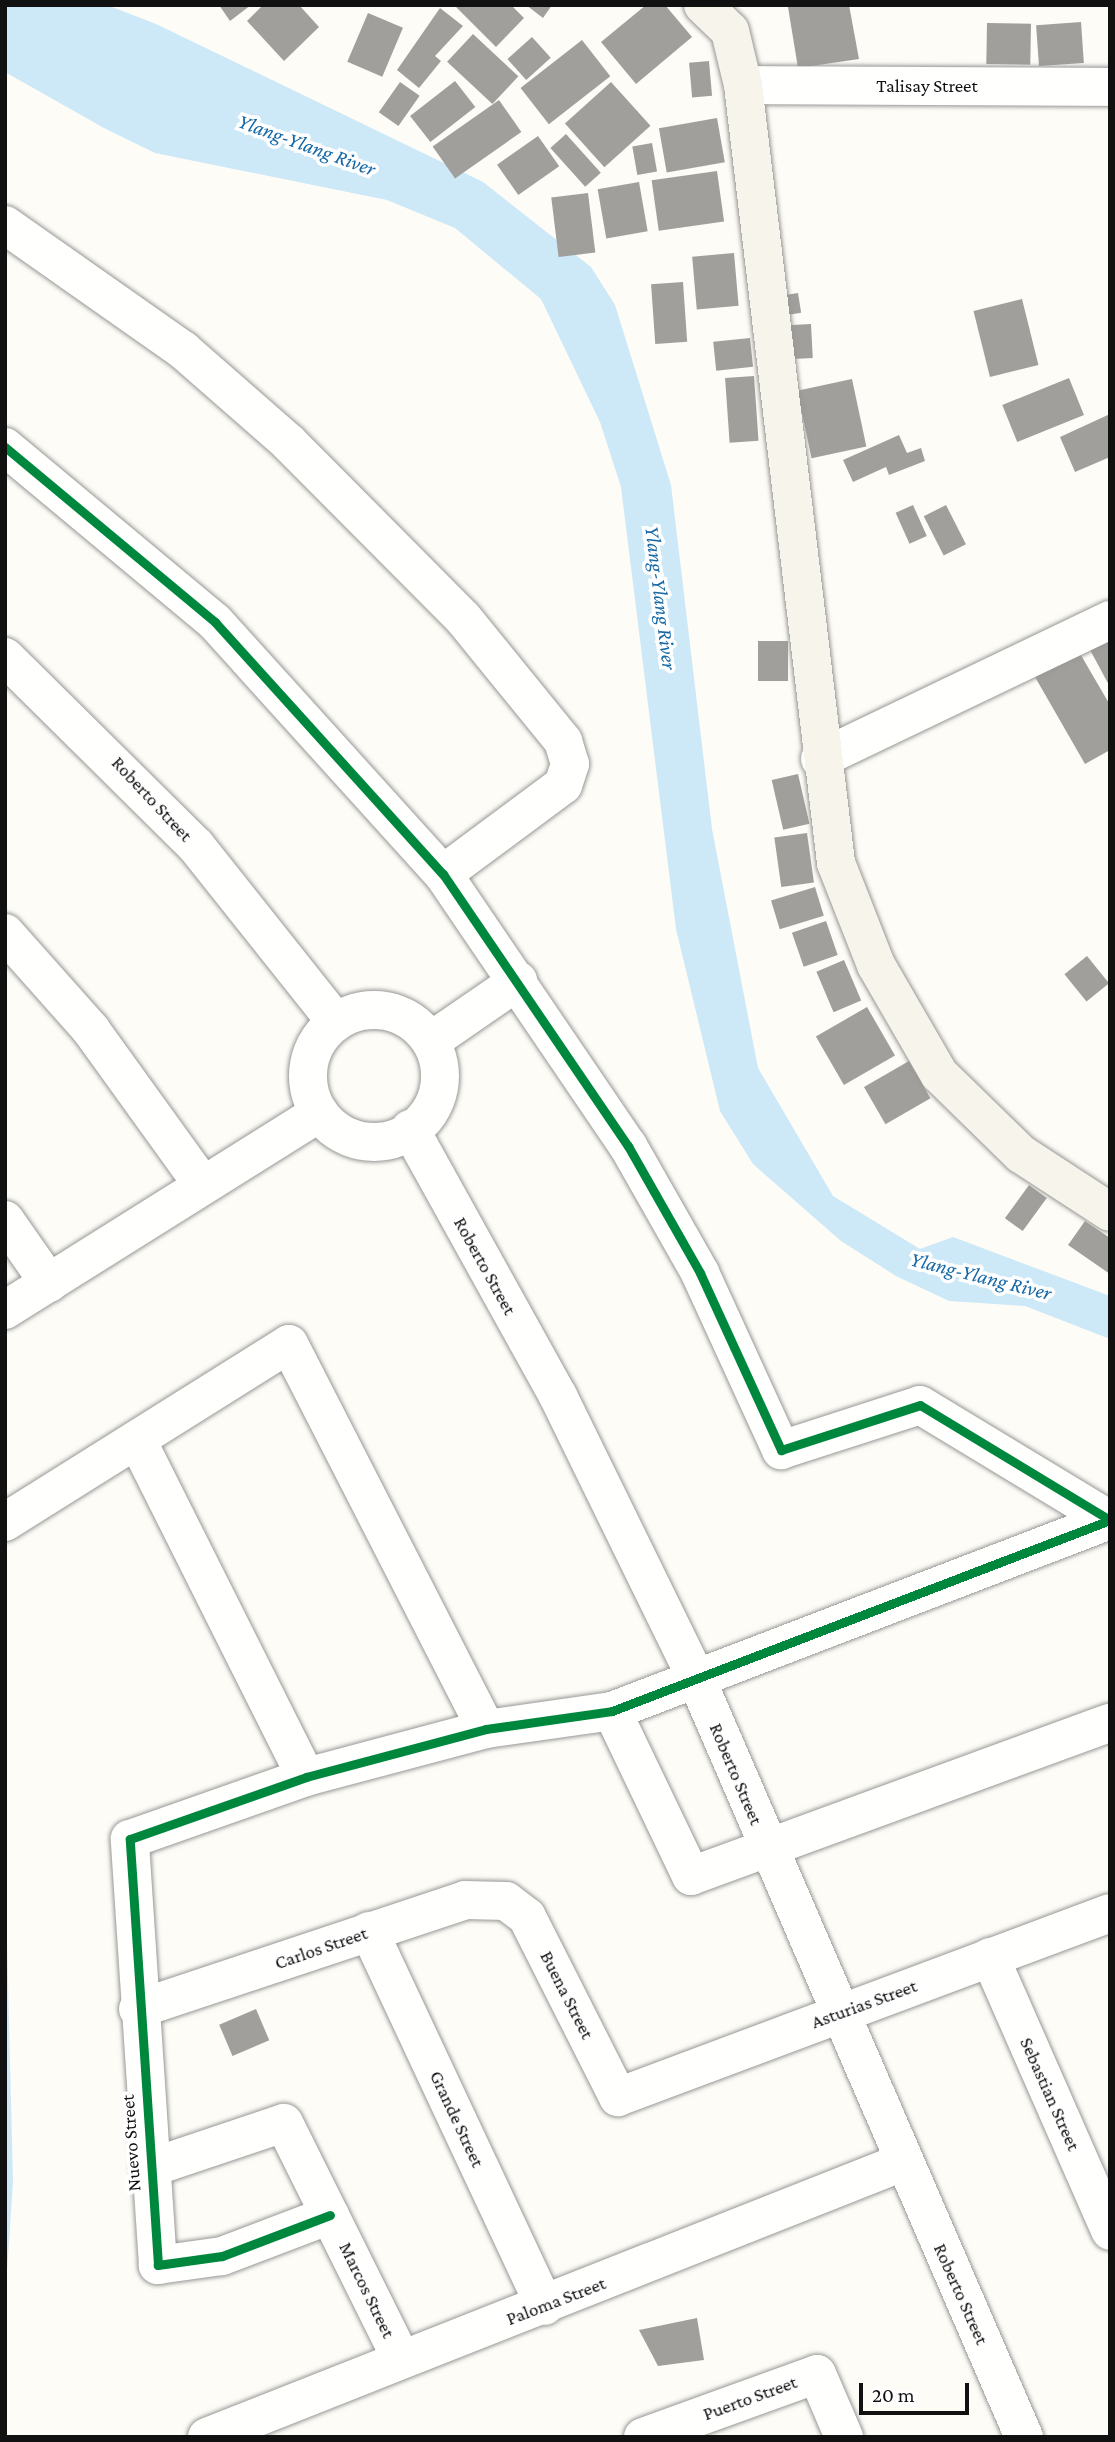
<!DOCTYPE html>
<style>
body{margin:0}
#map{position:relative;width:1115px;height:2442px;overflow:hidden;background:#fdfcf7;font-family:"Crimson Pro",serif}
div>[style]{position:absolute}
.water>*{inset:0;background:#cde8f7}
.building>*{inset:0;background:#a19f9c;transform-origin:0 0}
.roads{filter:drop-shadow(0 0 2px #979795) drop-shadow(0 0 2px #979795)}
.street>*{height:38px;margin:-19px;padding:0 19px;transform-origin:19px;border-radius:19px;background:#fffffe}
.street>.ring{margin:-19px;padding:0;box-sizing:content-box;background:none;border:38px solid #fffffe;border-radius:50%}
.secondary>*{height:38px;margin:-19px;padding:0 19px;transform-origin:19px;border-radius:19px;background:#f6f4eb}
.cycleway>*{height:9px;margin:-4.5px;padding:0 4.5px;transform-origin:4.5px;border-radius:4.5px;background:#00873e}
span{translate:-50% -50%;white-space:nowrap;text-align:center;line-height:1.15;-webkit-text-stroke:7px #fff;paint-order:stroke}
.street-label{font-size:19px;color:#111}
.water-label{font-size:21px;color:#1768a6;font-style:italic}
.frame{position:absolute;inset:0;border:7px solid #111;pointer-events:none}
.scale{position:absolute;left:859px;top:2383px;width:110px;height:32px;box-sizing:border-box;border:4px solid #111;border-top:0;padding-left:9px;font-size:21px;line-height:24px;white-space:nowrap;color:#111;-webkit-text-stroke:5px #fff;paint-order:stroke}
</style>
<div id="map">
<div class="water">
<i style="clip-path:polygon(5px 5px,107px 5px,156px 24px,483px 182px,591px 267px,615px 305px,671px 485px,712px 829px,758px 1068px,833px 1196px,920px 1249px,953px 1237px,1110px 1296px,1110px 1339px,1025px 1306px,949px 1301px,896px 1276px,841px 1241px,753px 1164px,720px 1111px,676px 929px,621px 487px,600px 422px,541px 299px,455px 228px,387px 200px,155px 153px,104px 128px,5px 72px)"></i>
<i style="clip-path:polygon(5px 1863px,13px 2182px,5px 2301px)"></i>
</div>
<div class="building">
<i style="clip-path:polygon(219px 5px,251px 5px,230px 21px)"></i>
<i style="clip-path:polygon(263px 5px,299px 5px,319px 27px,284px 61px,247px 21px)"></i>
<i style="clip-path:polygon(454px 5px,511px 5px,524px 18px,496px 47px)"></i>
<i style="clip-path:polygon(526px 5px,552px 5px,543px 18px)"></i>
<i style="clip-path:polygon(646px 5px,665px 5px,692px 37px,636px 84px,601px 42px)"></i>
<i style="clip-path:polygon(849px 5px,859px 59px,798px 68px,788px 7px)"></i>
<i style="clip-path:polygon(440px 8px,463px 26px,435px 56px,441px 61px,419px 88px,397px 70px)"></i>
<i style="left:368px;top:13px;width:38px;height:53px;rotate:23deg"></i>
<i style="left:1081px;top:22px;width:41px;height:45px;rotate:86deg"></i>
<i style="left:987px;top:23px;width:44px;height:41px;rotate:1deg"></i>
<i style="left:473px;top:34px;width:62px;height:38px;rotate:43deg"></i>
<i style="left:532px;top:37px;width:28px;height:33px;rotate:48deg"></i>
<i style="left:582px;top:40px;width:46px;height:78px;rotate:52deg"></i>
<i style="left:709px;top:61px;width:35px;height:20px;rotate:85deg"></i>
<i style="left:455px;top:81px;width:33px;height:57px;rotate:52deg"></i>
<i style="left:400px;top:82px;width:24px;height:37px;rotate:35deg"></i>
<i style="left:611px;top:82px;width:59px;height:62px;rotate:48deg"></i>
<i style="left:499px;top:100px;width:39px;height:81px;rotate:55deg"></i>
<i style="left:717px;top:118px;width:45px;height:59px;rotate:80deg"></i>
<i style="left:566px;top:134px;width:52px;height:21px;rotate:48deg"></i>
<i style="left:538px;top:136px;width:37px;height:50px;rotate:55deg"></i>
<i style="left:652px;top:143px;width:29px;height:20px;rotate:80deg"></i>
<i style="left:717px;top:171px;width:51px;height:66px;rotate:82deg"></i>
<i style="left:639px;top:182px;width:50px;height:42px;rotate:80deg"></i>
<i style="left:588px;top:193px;width:60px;height:37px;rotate:83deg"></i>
<i style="left:734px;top:253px;width:53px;height:42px;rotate:85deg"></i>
<i style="left:683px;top:282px;width:60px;height:32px;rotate:86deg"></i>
<i style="left:798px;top:293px;width:20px;height:17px;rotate:81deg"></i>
<i style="left:1022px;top:299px;width:68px;height:50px;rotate:76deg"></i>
<i style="left:811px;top:324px;width:34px;height:29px;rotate:87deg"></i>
<i style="left:750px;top:338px;width:29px;height:37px;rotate:84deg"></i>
<i style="left:754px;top:376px;width:65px;height:29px;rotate:86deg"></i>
<i style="left:1069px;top:378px;width:40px;height:72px;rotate:68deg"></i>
<i style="left:852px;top:379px;width:69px;height:56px;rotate:78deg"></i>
<i style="clip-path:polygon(1110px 414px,1110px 457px,1075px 472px,1060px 437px)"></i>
<i style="clip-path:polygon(899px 435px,907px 453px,921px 448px,925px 461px,889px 475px,886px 467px,853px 482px,843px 460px)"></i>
<i style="left:913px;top:505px;width:34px;height:19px;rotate:66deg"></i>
<i style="left:946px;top:505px;width:44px;height:25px;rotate:63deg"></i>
<i style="clip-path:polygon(1110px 637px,1110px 687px,1089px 648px)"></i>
<i style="left:758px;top:641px;width:30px;height:40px"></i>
<i style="clip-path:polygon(1075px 645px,1110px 705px,1110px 750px,1085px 764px,1031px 670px)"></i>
<i style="left:798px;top:774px;width:51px;height:27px;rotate:77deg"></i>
<i style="left:807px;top:833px;width:50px;height:33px;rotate:82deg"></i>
<i style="left:815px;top:887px;width:30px;height:46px;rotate:73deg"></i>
<i style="left:826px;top:921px;width:36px;height:36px;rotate:71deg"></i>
<i style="left:1087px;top:956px;width:35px;height:29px;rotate:51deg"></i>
<i style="left:844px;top:960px;width:44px;height:30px;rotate:67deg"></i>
<i style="left:867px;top:1007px;width:56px;height:59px;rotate:60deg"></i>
<i style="left:909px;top:1061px;width:43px;height:52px;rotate:60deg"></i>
<i style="left:1029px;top:1185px;width:22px;height:41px;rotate:36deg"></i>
<i style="clip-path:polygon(1085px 1221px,1110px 1238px,1110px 1274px,1068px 1245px)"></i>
<i style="left:256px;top:2009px;width:34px;height:40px;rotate:67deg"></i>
<i style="clip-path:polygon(697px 2318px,704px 2360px,658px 2366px,639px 2330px)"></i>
</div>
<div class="roads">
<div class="street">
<i style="left:743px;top:85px;width:367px;rotate:0.3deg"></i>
<i style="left:5px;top:225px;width:218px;rotate:35.1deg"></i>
<i style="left:183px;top:350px;width:140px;rotate:41.2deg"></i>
<i style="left:288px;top:442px;width:248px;rotate:45.2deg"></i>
<i style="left:463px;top:618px;width:159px;rotate:50.9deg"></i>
<i style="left:563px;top:741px;width:24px;rotate:73deg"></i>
<i style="left:570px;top:764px;width:22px;rotate:108deg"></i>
<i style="left:563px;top:785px;width:149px;rotate:143.4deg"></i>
<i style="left:5px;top:447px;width:273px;rotate:39.8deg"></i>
<i style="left:215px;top:622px;width:340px;rotate:47.9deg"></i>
<i style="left:443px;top:874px;width:329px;rotate:55.8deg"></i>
<i style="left:628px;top:1146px;width:146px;rotate:60.4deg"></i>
<i style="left:700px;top:1273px;width:195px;rotate:65.4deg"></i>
<i style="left:781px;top:1450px;width:146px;rotate:-17.9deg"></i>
<i style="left:920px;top:1405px;width:222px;rotate:31.2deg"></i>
<i style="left:5px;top:657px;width:269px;rotate:44.7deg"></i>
<i style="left:196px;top:846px;width:225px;rotate:51.5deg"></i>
<i style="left:820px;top:759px;width:322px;rotate:-25.6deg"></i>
<i style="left:5px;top:933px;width:130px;rotate:48.4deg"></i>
<i style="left:91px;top:1030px;width:190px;rotate:54.2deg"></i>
<i class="ring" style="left:308px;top:1010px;width:94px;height:94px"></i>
<i style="left:431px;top:1041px;width:106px;rotate:-34.6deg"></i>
<i style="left:410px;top:1129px;width:305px;rotate:61deg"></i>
<i style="left:558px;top:1396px;width:314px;rotate:63.9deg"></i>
<i style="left:696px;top:1678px;width:827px;rotate:66.63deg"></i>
<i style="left:5px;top:1220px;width:77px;rotate:55.1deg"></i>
<i style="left:5px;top:1310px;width:371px;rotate:-32.1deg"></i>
<i style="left:137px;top:1440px;width:377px;rotate:63.4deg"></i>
<i style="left:5px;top:1522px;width:335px;rotate:-32.1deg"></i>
<i style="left:289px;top:1344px;width:432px;rotate:62.9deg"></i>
<i style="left:612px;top:1711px;width:183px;rotate:64.4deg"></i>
<i style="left:691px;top:1876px;width:446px;rotate:-20.1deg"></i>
<i style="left:369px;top:1931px;width:414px;rotate:64.9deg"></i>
<i style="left:990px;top:1957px;width:299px;rotate:66.3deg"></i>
<i style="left:138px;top:2009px;width:345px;rotate:-18.4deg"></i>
<i style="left:465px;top:1900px;width:41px;rotate:1.4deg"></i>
<i style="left:506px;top:1901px;width:26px;rotate:37deg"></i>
<i style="left:527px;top:1917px;width:202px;rotate:63.2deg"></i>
<i style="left:618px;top:2097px;width:525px;rotate:-20.5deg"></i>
<i style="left:150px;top:2168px;width:141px;rotate:-18.6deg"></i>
<i style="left:284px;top:2123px;width:263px;rotate:63.6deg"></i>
<i style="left:330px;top:2215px;width:116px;rotate:159.2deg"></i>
<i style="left:222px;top:2256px;width:65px;rotate:172deg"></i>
<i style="left:158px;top:2265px;width:427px;rotate:-93.8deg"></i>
<i style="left:130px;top:1839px;width:187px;rotate:-19.4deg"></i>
<i style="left:306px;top:1777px;width:186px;rotate:-14.9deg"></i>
<i style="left:486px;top:1729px;width:127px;rotate:-8.1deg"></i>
<i style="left:612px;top:1711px;width:533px;rotate:-20.98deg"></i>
<i style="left:207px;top:2437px;width:748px;rotate:-21.56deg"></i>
<i style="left:643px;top:2437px;width:185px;rotate:-19.9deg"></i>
<i style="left:817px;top:2374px;width:69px;rotate:66.8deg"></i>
</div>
<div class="secondary">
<i style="left:703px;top:5px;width:37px;rotate:44deg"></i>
<i style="left:730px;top:31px;width:56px;rotate:76.5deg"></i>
<i style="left:743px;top:85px;width:784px;rotate:83.18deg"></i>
<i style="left:836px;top:863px;width:110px;rotate:68.6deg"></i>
<i style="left:876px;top:965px;width:126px;rotate:60deg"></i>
<i style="left:939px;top:1074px;width:115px;rotate:44.3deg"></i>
<i style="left:1021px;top:1154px;width:106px;rotate:33.1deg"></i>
</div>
</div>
<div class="cycleway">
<i style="left:5px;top:447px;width:273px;rotate:39.8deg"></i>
<i style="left:215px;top:622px;width:340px;rotate:47.9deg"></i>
<i style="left:443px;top:874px;width:329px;rotate:55.8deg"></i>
<i style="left:628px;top:1146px;width:146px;rotate:60.4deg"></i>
<i style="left:700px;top:1273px;width:195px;rotate:65.4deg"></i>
<i style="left:781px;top:1450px;width:146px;rotate:-17.9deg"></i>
<i style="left:920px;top:1405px;width:222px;rotate:31.2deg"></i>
<i style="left:330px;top:2215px;width:116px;rotate:159.2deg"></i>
<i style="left:222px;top:2256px;width:65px;rotate:172deg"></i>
<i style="left:158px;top:2265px;width:427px;rotate:-93.8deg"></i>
<i style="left:130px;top:1839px;width:187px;rotate:-19.4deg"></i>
<i style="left:306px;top:1777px;width:186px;rotate:-14.9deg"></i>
<i style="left:486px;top:1729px;width:127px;rotate:-8.1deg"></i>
<i style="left:612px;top:1711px;width:533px;rotate:-20.98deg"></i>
</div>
<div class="street-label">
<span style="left:927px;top:86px">Talisay Street</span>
<span style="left:152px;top:799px;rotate:47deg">Roberto Street</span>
<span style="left:485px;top:1266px;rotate:61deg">Roberto Street</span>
<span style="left:736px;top:1774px;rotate:67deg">Roberto Street</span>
<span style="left:321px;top:1948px;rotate:-19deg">Carlos Street</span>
<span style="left:567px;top:1995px;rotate:63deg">Buena Street</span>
<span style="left:864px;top:2004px;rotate:-20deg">Asturias Street</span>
<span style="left:1050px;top:2094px;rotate:66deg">Sebastian Street</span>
<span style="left:457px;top:2119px;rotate:65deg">Grande Street</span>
<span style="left:131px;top:2143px;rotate:-94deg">Nuevo Street</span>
<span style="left:367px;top:2290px;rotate:64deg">Marcos Street</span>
<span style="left:961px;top:2294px;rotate:66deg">Roberto Street</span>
<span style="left:556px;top:2301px;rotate:-21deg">Paloma Street</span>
<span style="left:750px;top:2398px;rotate:-20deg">Puerto Street</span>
</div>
<div class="water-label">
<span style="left:307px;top:145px;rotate:20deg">Ylang-Ylang River</span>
<span style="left:661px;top:598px;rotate:83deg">Ylang-Ylang River</span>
<span style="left:981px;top:1276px;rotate:14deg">Ylang-Ylang River</span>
</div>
<div class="frame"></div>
<div class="scale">20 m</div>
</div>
